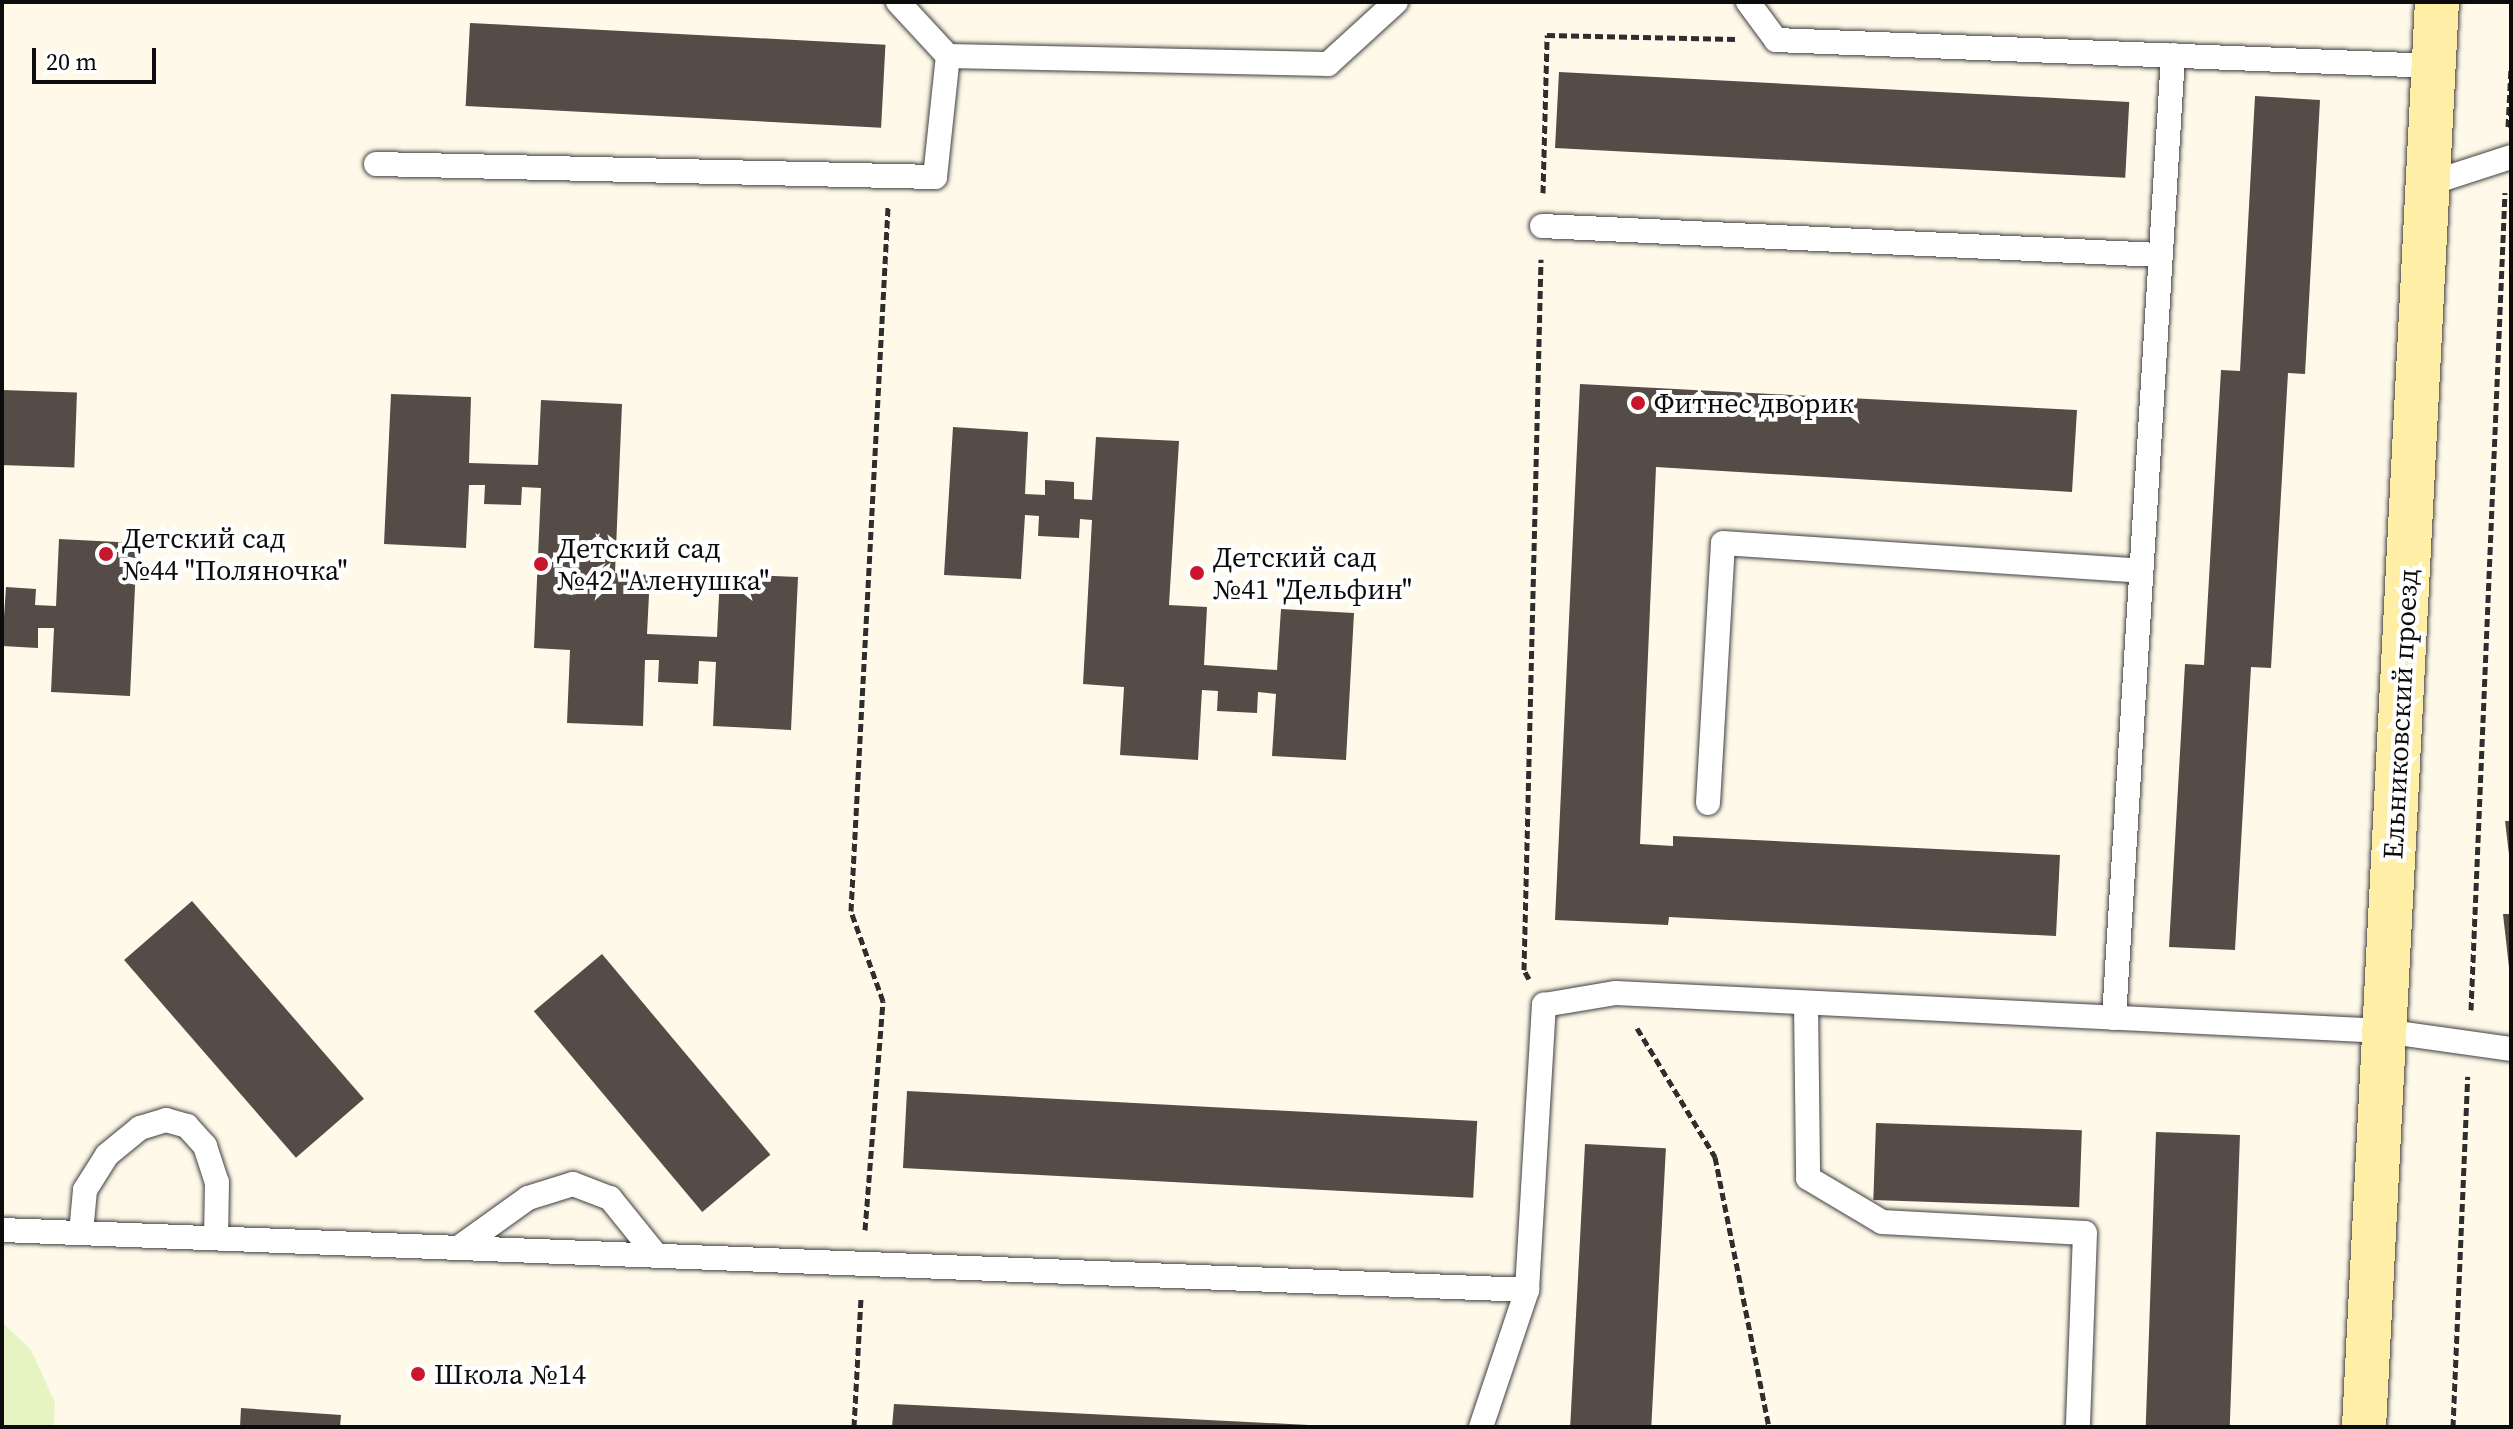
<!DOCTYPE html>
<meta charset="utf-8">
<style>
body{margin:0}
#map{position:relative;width:2513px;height:1429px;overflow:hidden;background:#fff9ea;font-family:"Source Serif 4",serif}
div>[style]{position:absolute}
.pitch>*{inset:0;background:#e6f4c3}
.building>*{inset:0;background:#554b47;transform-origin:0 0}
.path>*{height:5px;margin-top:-2.5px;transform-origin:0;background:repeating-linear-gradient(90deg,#2e2e2e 0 8px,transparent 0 12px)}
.roads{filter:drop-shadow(0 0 2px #3f3f3f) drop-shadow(0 0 2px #3f3f3f)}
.lane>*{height:24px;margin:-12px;padding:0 12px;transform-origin:12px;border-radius:12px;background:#fff}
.secondary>*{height:44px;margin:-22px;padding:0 22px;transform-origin:22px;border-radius:22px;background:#ffeea5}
.dots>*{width:22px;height:22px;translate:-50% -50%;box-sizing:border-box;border:4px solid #fff;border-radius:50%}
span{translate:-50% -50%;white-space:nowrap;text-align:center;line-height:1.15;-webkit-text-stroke:8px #fff;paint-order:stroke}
.poi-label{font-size:28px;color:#0c0c0c}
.left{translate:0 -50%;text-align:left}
.street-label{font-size:28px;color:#0c0c0c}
.frame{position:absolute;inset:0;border:4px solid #0c0c0c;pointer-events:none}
.scale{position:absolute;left:32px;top:48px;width:124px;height:36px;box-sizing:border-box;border:4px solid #0c0c0c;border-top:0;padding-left:10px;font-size:24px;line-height:28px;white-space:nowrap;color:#0c0c0c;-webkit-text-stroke:6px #fff;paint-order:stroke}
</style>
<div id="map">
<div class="pitch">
<i style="clip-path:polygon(2px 1322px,31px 1350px,55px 1402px,54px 1427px,2px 1427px)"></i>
</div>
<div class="building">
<i style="left:470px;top:23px;width:416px;height:83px;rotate:3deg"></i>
<i style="left:1559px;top:72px;width:571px;height:76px;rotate:3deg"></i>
<i style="clip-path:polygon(2255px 96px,2320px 100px,2305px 374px,2288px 373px,2271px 668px,2251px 667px,2235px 950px,2169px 947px,2185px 664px,2204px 665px,2221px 370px,2240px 371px)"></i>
<i style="clip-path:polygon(1580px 384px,2077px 410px,2072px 492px,1656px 467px,1640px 844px,1673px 846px,1673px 836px,2060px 855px,2056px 936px,1669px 917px,1668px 925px,1555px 920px)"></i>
<i style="left:2px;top:390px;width:75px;height:75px;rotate:2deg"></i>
<i style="clip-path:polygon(391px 394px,471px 397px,469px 463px,538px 465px,541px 400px,622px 404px,615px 573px,650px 575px,647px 634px,717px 637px,720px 574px,798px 577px,791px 730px,713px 726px,716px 662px,699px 661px,698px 684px,658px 682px,659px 660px,645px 660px,643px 726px,567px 723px,570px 650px,534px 648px,541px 488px,522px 487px,521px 505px,484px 504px,485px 485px,469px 485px,466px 548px,384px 544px)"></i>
<i style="clip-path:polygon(953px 427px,1028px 432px,1025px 494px,1045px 495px,1045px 480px,1074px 482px,1074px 499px,1092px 500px,1096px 437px,1179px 441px,1169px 605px,1207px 607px,1204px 665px,1277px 670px,1281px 609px,1354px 613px,1346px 760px,1272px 756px,1276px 694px,1258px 692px,1257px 713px,1217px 711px,1218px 691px,1202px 690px,1198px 760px,1120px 755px,1124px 687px,1083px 684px,1092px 520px,1080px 519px,1079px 538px,1038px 536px,1039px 516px,1025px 515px,1021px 579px,944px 575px)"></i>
<i style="clip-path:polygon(59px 539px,137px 543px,130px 696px,51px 692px,54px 628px,38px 628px,38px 648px,2px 646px,6px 587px,36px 589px,35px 605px,56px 606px)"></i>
<i style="clip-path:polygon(2505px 821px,2511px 821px,2511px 854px,2509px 854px)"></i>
<i style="left:192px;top:901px;width:262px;height:90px;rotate:49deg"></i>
<i style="clip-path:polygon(2503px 914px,2511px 914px,2511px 967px,2509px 967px)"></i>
<i style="left:602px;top:954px;width:262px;height:89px;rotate:50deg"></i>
<i style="left:907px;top:1091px;width:571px;height:77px;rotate:3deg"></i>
<i style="left:1876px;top:1123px;width:206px;height:77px;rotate:2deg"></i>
<i style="left:2156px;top:1132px;width:84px;height:295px;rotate:2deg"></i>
<i style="left:1585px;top:1144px;width:81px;height:283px;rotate:3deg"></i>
<i style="clip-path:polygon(894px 1404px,1309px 1425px,1309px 1427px,892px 1427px)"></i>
<i style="clip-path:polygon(241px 1408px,341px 1415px,340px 1427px,240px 1427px)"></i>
</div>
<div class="path">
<i style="left:2508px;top:127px;width:60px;rotate:-87.1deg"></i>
<i style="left:1543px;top:193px;width:158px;rotate:-88.5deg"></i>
<i style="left:1547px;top:35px;width:188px;rotate:1.2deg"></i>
<i style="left:1529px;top:979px;width:10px;rotate:-119deg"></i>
<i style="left:1524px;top:970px;width:711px;rotate:-88.63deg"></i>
<i style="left:2471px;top:1010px;width:818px;rotate:-87.62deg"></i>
<i style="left:1637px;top:1028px;width:151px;rotate:58.8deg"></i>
<i style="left:1715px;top:1157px;width:275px;rotate:78.7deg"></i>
<i style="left:865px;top:1230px;width:230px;rotate:-85.5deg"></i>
<i style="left:883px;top:1001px;width:96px;rotate:-109.6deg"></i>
<i style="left:851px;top:911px;width:705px;rotate:-86.99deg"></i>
<i style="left:854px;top:1427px;width:131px;rotate:-86.9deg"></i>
<i style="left:2453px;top:1427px;width:351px;rotate:-87.6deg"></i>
</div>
<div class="roads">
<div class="lane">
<i style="left:898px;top:2px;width:74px;rotate:47.2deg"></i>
<i style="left:948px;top:56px;width:380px;rotate:1.2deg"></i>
<i style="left:1328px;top:64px;width:92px;rotate:-42.4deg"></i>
<i style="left:1748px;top:2px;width:47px;rotate:53.6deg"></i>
<i style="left:1776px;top:40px;width:659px;rotate:2.26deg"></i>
<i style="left:376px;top:164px;width:559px;rotate:1.33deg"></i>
<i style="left:935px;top:177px;width:122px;rotate:-83.9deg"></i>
<i style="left:2428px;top:184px;width:87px;rotate:-18deg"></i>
<i style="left:1542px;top:226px;width:619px;rotate:2.69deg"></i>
<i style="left:1708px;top:803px;width:260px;rotate:-86.7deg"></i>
<i style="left:1723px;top:543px;width:419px;rotate:3.8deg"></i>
<i style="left:1806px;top:1003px;width:175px;rotate:89.3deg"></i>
<i style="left:1808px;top:1178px;width:86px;rotate:30.7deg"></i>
<i style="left:1882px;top:1222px;width:203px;rotate:3.1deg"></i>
<i style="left:2085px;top:1233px;width:194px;rotate:92.1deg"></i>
<i style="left:2114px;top:1018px;width:965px;rotate:-86.49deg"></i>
<i style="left:2px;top:1230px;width:1526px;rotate:2.25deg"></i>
<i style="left:1527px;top:1290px;width:286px;rotate:-86.6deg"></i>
<i style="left:1544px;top:1005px;width:73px;rotate:-9.5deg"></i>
<i style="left:1616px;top:993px;width:769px;rotate:2.83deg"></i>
<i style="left:2384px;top:1031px;width:128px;rotate:8.1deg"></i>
<i style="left:81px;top:1233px;width:43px;rotate:-84.7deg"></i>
<i style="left:85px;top:1190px;width:41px;rotate:-57.8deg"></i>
<i style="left:107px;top:1155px;width:43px;rotate:-39.3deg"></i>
<i style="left:140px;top:1128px;width:27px;rotate:-17deg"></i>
<i style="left:166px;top:1120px;width:22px;rotate:16deg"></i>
<i style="left:187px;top:1126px;width:27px;rotate:48deg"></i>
<i style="left:205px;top:1146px;width:38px;rotate:72deg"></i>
<i style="left:217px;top:1182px;width:55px;rotate:91deg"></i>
<i style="left:461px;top:1246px;width:82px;rotate:-35.6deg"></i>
<i style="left:528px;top:1198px;width:47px;rotate:-17.3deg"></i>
<i style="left:573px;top:1184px;width:40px;rotate:21deg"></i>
<i style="left:610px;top:1198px;width:73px;rotate:51.1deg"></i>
<i style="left:1481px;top:1427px;width:145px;rotate:-71.4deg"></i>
</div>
<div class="secondary">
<i style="left:2364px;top:1427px;width:1427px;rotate:-87.07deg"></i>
</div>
</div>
<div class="dots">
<i style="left:1638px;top:403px;background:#c9162c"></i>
<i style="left:106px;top:554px;background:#c9162c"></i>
<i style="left:541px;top:564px;background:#c9162c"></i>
<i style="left:1197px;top:573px;background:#c9162c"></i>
<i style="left:418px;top:1374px;background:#c9162c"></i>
</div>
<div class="poi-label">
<span class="left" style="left:1654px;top:403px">Фитнес дворик</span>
<span class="left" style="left:122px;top:554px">Детский сад<br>№44 "Поляночка"</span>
<span class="left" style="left:557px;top:564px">Детский сад<br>№42 "Аленушка"</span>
<span class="left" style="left:1213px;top:573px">Детский сад<br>№41 "Дельфин"</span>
<span class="left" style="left:434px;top:1374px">Школа №14</span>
</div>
<div class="street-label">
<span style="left:2400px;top:714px;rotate:-87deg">Ельниковский проезд</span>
</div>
<div class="frame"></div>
<div class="scale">20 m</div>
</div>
